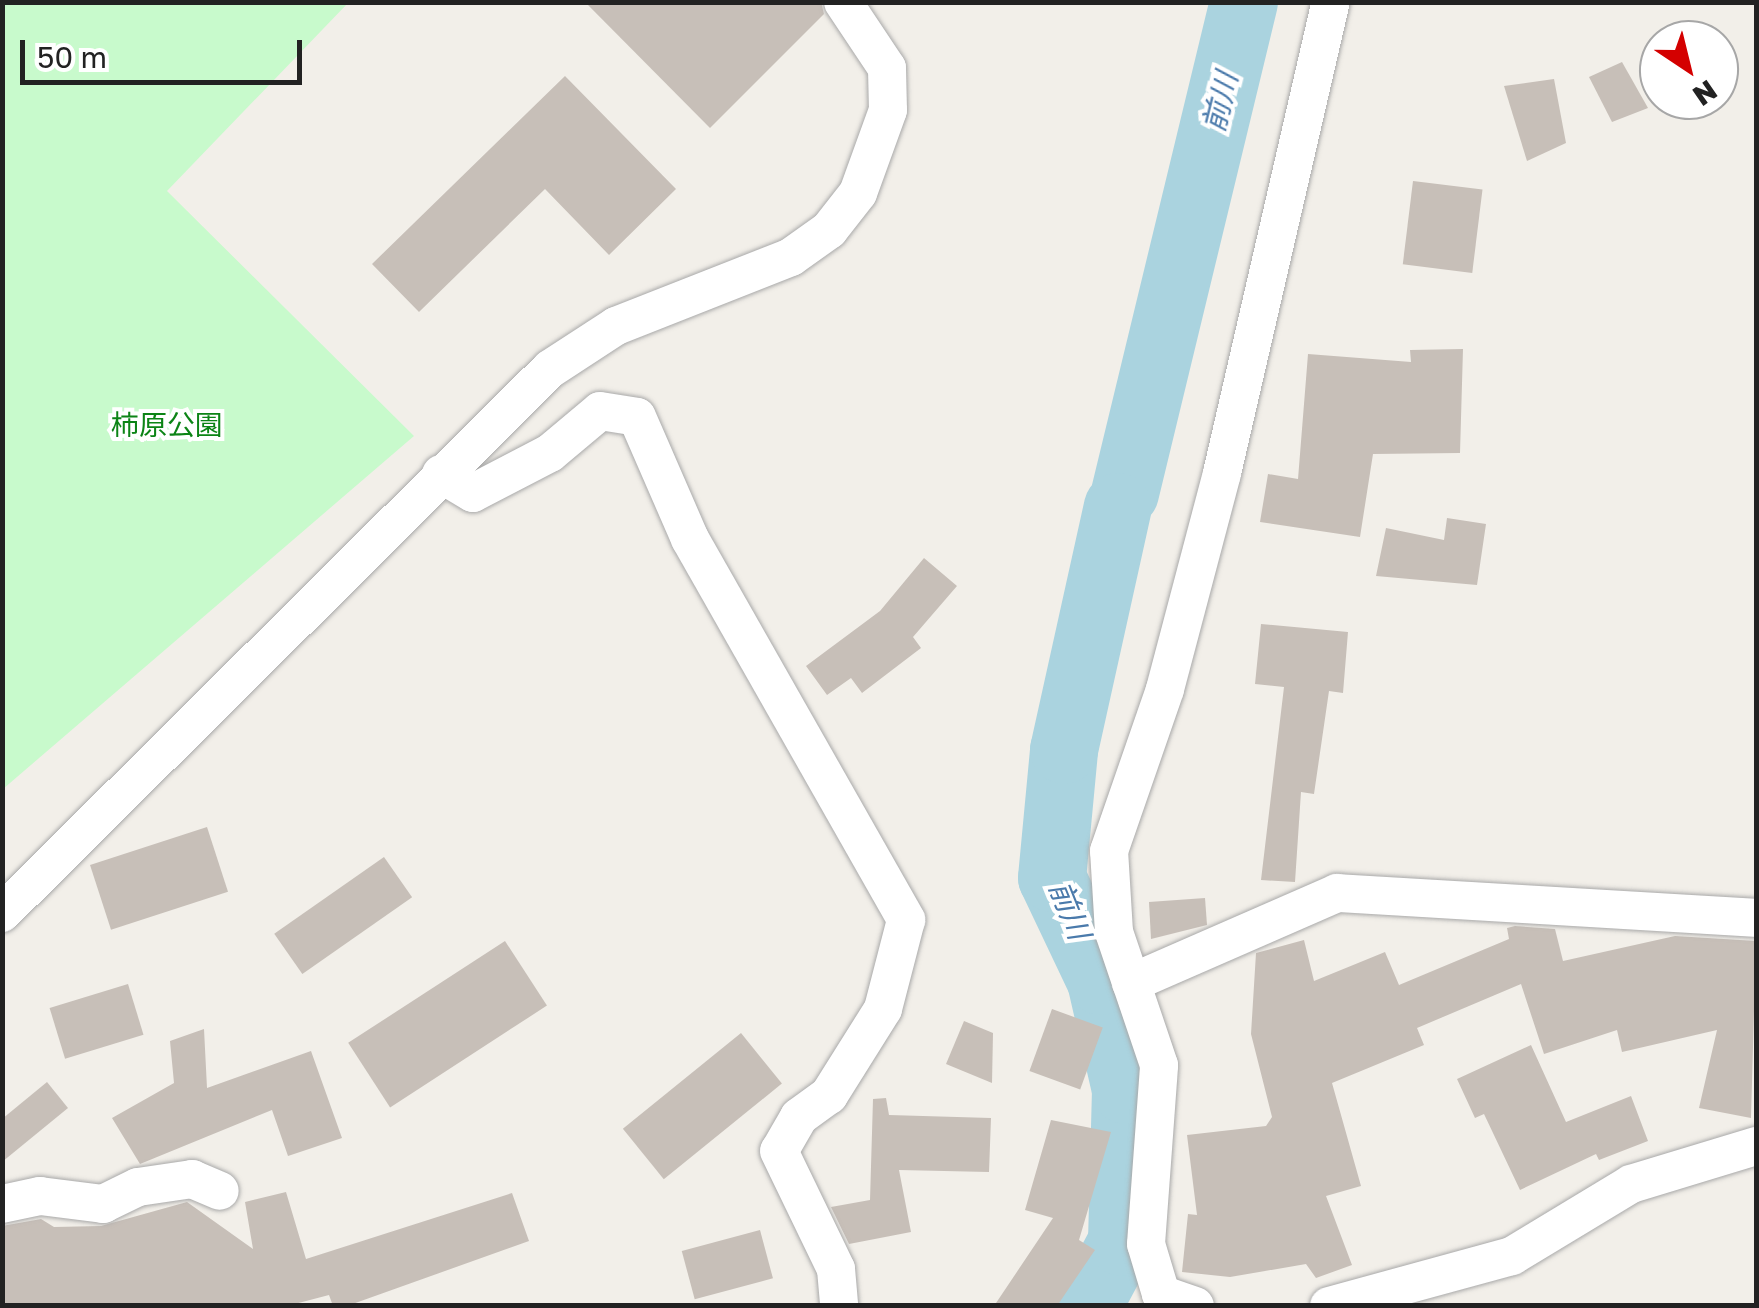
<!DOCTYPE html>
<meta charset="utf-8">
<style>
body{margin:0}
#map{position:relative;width:1759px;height:1308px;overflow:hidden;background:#f2efe9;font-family:"Golos Text","Noto Sans JP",sans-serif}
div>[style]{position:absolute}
.park>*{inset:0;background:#c8facc}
.river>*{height:68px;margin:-34px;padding:0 34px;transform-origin:34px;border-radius:34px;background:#aad3df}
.building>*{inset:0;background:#c7bfb8;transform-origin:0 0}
.roads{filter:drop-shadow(0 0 2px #a9a9a9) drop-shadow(0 0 2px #a9a9a9)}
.minor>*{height:38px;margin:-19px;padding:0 19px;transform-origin:19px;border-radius:19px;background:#fff}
span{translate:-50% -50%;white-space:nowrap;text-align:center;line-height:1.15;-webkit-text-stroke:8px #fff;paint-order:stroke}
.park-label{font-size:28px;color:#0c8416}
.water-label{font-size:30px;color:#4a7aab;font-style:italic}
.frame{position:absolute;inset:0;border:5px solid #222;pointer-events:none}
.north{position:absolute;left:1639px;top:20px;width:100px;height:100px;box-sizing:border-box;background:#fff;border:2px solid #a7a7a7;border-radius:50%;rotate:145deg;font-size:28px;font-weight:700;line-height:40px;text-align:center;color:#222}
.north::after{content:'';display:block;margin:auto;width:35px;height:45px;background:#d40000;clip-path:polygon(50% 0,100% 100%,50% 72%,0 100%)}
.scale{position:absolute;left:20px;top:40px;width:282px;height:45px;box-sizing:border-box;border:5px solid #222;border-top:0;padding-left:12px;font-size:30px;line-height:35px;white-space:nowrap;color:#222;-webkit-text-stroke:8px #fff;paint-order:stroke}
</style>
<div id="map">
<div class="park">
<i style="clip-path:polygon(3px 2px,348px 3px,167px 191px,414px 436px,3px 789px)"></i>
</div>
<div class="river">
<i style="left:1125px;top:493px;width:505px;rotate:-76.38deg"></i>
<i style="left:1088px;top:1306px;width:72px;rotate:-62deg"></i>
<i style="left:1122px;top:1242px;width:152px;rotate:-88.5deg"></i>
<i style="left:1126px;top:1090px;width:112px;rotate:-102.9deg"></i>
<i style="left:1101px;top:981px;width:114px;rotate:-115.4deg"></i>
<i style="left:1052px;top:878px;width:129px;rotate:-84.6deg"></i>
<i style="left:1064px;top:750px;width:249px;rotate:-77.5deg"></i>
</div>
<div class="building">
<i style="clip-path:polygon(585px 2px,821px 2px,824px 14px,710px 128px)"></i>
<i style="clip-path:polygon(1622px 62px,1648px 108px,1612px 122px,1589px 77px)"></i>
<i style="clip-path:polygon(565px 76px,676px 189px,609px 255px,545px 189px,419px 312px,372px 264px)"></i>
<i style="clip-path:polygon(1554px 79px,1566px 143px,1527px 161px,1504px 86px)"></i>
<i style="left:1413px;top:181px;width:70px;height:84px;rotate:7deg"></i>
<i style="clip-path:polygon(1463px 349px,1460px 453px,1373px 454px,1360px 537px,1260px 522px,1268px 474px,1298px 479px,1308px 354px,1411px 362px,1410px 350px)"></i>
<i style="clip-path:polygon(1447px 518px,1486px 524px,1477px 585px,1376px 576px,1386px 528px,1444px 540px)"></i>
<i style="clip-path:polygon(924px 558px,957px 586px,913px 637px,921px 648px,862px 693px,851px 678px,827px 695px,806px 666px,880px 611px)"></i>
<i style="clip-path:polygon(1261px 624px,1348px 632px,1343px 693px,1329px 691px,1314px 794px,1301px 792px,1295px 882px,1261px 880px,1284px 687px,1255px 684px)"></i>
<i style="left:207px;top:827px;width:68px;height:123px;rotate:72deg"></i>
<i style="left:384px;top:857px;width:49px;height:134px;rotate:55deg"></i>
<i style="clip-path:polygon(1205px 898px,1207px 925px,1151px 939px,1149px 902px)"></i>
<i style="clip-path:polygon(1515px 926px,1555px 929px,1563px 961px,1675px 936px,1756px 941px,1751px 1118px,1699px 1108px,1717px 1030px,1622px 1052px,1617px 1030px,1544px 1054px,1521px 984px,1417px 1028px,1424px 1045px,1332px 1083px,1361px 1186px,1326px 1196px,1352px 1265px,1316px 1278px,1306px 1264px,1230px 1277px,1182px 1272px,1188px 1214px,1197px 1215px,1187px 1135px,1266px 1126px,1272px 1117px,1251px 1034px,1256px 953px,1304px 940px,1314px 981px,1385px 952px,1399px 985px,1509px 939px,1507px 928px)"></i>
<i style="left:505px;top:941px;width:77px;height:187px;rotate:57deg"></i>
<i style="left:128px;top:984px;width:53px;height:82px;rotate:73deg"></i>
<i style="left:1052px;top:1009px;width:54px;height:66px;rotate:20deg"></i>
<i style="clip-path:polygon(964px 1021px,993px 1033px,992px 1083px,946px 1064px)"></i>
<i style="clip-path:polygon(204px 1029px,207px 1088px,311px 1051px,342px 1138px,288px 1156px,272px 1110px,140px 1164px,112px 1118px,174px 1083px,170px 1041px)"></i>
<i style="left:741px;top:1033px;width:65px;height:152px;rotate:51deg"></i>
<i style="clip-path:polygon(1531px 1045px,1566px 1122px,1631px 1096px,1648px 1141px,1599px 1160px,1596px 1154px,1520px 1190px,1484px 1114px,1475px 1118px,1457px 1079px)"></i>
<i style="clip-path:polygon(47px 1082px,68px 1108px,2px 1162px,2px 1119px)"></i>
<i style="clip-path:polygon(886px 1098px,889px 1115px,991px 1118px,989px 1172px,899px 1170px,911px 1232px,849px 1244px,831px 1207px,870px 1200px,873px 1099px)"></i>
<i style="clip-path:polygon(1051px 1120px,1111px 1132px,1079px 1240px,1095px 1250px,1057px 1306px,994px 1306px,1053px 1218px,1025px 1210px)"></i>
<i style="clip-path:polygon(286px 1192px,306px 1259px,512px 1193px,529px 1241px,347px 1306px,333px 1306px,329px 1295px,287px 1306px,2px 1306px,2px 1226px,41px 1219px,54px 1227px,101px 1226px,187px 1202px,253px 1249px,245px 1202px)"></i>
<i style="left:760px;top:1230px;width:50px;height:81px;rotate:75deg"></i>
</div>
<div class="roads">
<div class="minor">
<i style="left:441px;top:474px;width:37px;rotate:31deg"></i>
<i style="left:473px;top:493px;width:87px;rotate:-27.5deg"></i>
<i style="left:550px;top:453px;width:65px;rotate:-40deg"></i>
<i style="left:600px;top:411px;width:37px;rotate:9deg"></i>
<i style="left:637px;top:417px;width:133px;rotate:66.5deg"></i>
<i style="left:690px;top:539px;width:438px;rotate:60.4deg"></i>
<i style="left:906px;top:920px;width:92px;rotate:104.5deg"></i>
<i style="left:883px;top:1009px;width:102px;rotate:122.1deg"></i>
<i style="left:829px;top:1095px;width:37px;rotate:144deg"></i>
<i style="left:799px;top:1117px;width:39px;rotate:120deg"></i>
<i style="left:779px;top:1151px;width:131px;rotate:64.2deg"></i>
<i style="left:836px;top:1269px;width:37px;rotate:85deg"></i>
<i style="left:2px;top:913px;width:772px;rotate:-44.79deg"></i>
<i style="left:550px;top:369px;width:79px;rotate:-33.1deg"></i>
<i style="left:616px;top:326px;width:188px;rotate:-21.5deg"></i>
<i style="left:791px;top:257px;width:47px;rotate:-35.4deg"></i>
<i style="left:829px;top:230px;width:47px;rotate:-51.9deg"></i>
<i style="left:858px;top:193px;width:88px;rotate:-70.1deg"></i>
<i style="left:888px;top:110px;width:42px;rotate:-91.4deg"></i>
<i style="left:887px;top:68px;width:79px;rotate:-123.7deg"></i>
<i style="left:1131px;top:983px;width:225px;rotate:-23.6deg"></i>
<i style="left:1337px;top:893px;width:420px;rotate:3.4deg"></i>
<i style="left:2px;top:1204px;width:39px;rotate:-12deg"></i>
<i style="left:40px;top:1196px;width:64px;rotate:7.2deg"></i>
<i style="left:103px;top:1204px;width:39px;rotate:-26deg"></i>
<i style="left:138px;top:1187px;width:55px;rotate:-8.4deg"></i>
<i style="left:192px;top:1179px;width:30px;rotate:23deg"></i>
<i style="left:1195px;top:1306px;width:36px;rotate:-161deg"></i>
<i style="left:1161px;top:1294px;width:52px;rotate:-106.7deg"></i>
<i style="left:1146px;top:1244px;width:179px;rotate:-85.8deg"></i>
<i style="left:1159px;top:1065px;width:140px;rotate:-108.7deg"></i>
<i style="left:1114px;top:932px;width:81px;rotate:-93.5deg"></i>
<i style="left:1109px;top:851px;width:171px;rotate:-70.9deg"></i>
<i style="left:1165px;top:689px;width:223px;rotate:-75.2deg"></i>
<i style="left:1222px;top:473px;width:483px;rotate:-77deg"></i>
<i style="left:1329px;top:1306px;width:190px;rotate:-15.3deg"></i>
<i style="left:1512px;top:1256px;width:139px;rotate:-31.2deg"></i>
<i style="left:1631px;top:1184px;width:131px;rotate:-16.9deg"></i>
</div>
</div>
<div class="park-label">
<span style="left:167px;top:425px">柿原公園</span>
</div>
<div class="water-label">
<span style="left:1220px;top:102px;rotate:-76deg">前川</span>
<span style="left:1070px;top:910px;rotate:68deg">前川</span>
</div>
<div class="frame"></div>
<div class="north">N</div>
<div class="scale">50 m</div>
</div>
